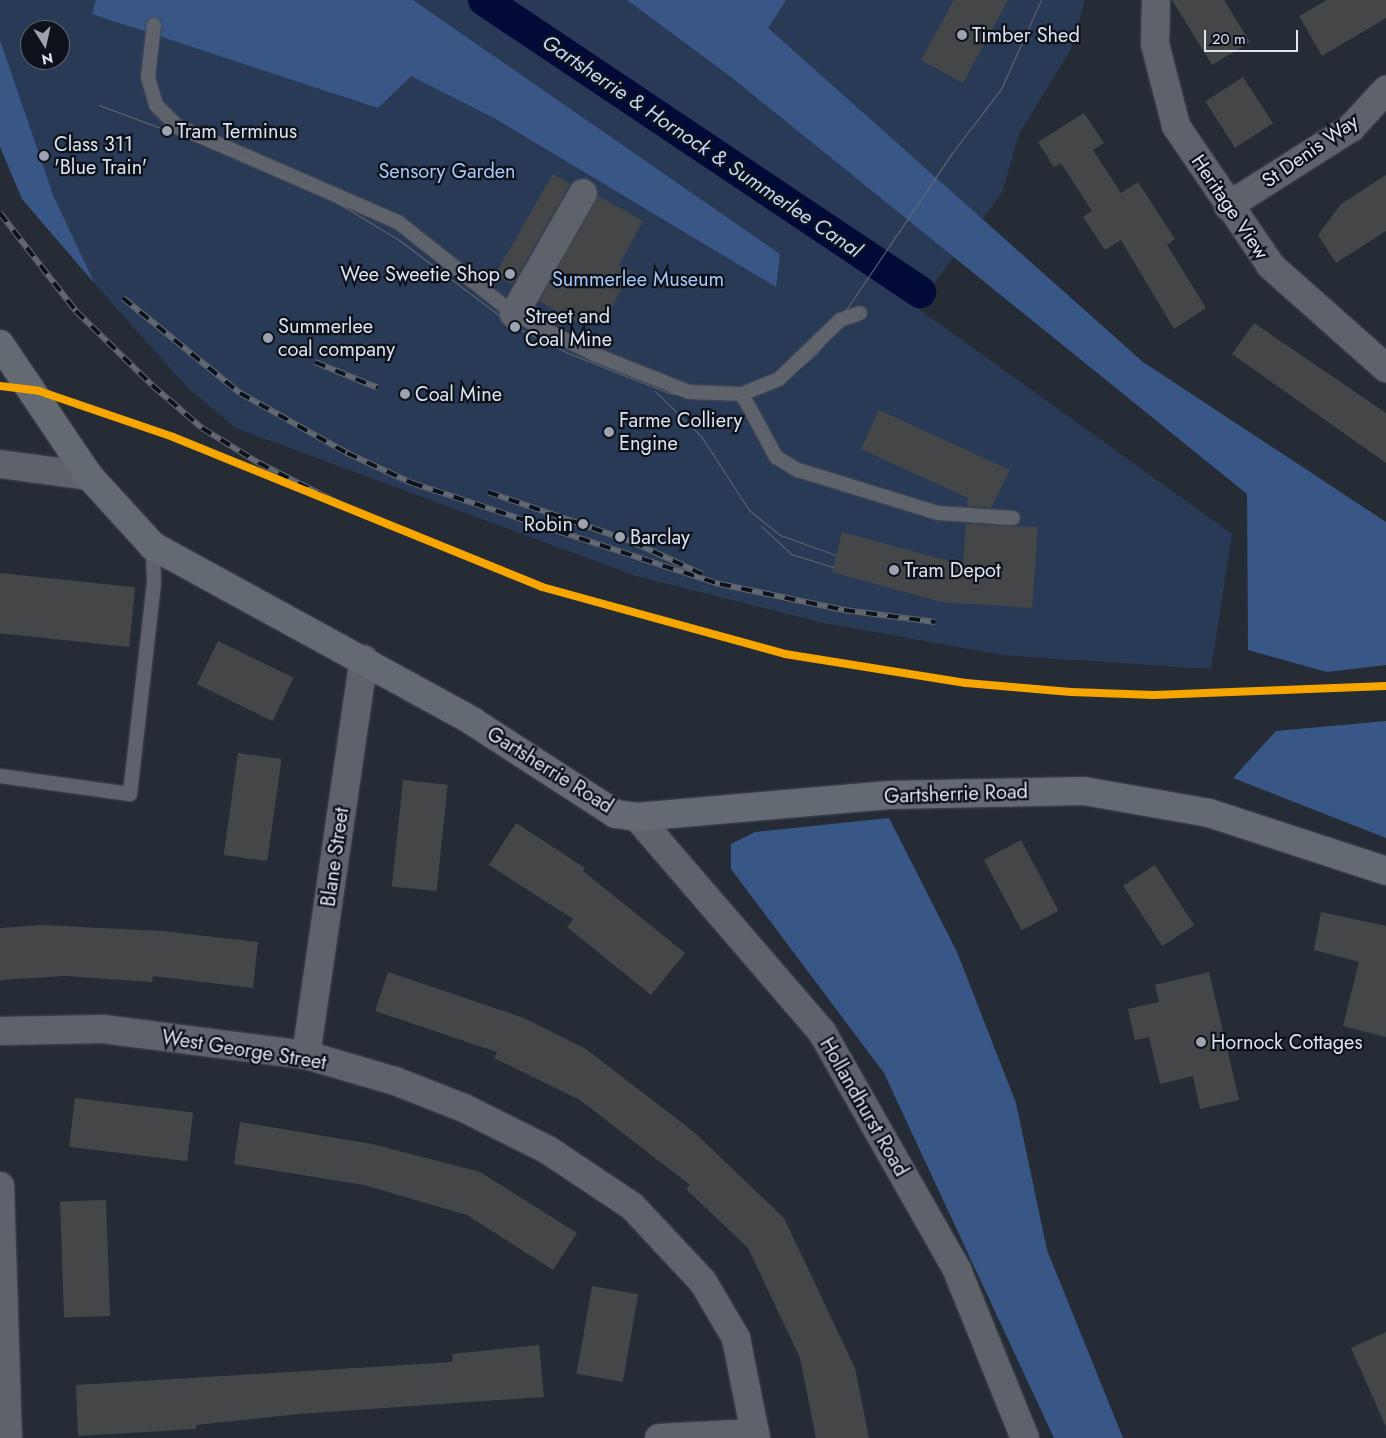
<!DOCTYPE html>
<style>
body{margin:0}
#map{position:relative;width:1386px;height:1438px;overflow:hidden;background:#262c36;font-family:Jost,sans-serif}
div>[style]{position:absolute}
.green>*{inset:0;background:#293a57}
.forest>*{inset:0;background:#385686}
.canal>*{height:32px;margin:-16px;padding:0 16px;transform-origin:16px;border-radius:16px;background:#030a38}
.building>*{inset:0;background:#454648;transform-origin:0 0}
.roads{filter:drop-shadow(0 0 1px #454a53) drop-shadow(0 0 1px #454a53)}
.lane>*{height:14px;margin:-7px;padding:0 7px;transform-origin:7px;border-radius:7px;background:#5e626a}
.street>*{height:28px;margin:-14px;padding:0 14px;transform-origin:14px;border-radius:14px;background:#5e626a}
.secondary>*{height:28px;margin:-14px;padding:0 14px;transform-origin:14px;border-radius:14px;background:#646a72}
.tram>*{height:1px;margin:-0.5px;padding:0 0.5px;transform-origin:0.5px;border-radius:0.5px;background:#636871}
.rail>*{height:5.5px;margin-top:-2.75px;transform-origin:0;background:repeating-linear-gradient(90deg,#0e131b 0 11px,#636871 0 22px);box-sizing:border-box;border-block:1px solid #636871}
.rail-1>*{height:8px;margin:-4px;padding:0 4px;transform-origin:4px;border-radius:4px;background:#f7a600}
.dots>*{width:14px;height:14px;translate:-50% -50%;box-sizing:border-box;border:2px solid #0e131b;border-radius:50%}
span{translate:-50% -50%;white-space:nowrap;text-align:center;line-height:1.15;-webkit-text-stroke:4.5px #0e131b;paint-order:stroke}
.poi-label{font-size:20px;color:#dde4f0}
.left{translate:0 -50%;text-align:left}
.right{translate:-100% -50%;text-align:right}
.street-label{font-size:20px;color:#dde4f0}
.park-label{font-size:20px;color:#a8c7f7}
.water-label{font-size:21px;color:#c2d6f7;font-style:italic}
.north{position:absolute;left:20px;top:20px;width:50px;height:50px;box-sizing:border-box;background:#0e131b;border:1px solid #616770;border-radius:50%;rotate:170deg;font-size:14px;font-weight:700;line-height:20px;text-align:center;color:#dde4f0}
.north::after{content:'';display:block;margin:auto;width:18px;height:22px;background:#9da4af;clip-path:polygon(50% 0,100% 100%,50% 72%,0 100%)}
.scale{position:absolute;left:1204px;top:30px;width:94px;height:22px;box-sizing:border-box;border:2px solid #dde4f0;border-top:0;padding-left:6px;font-size:15px;line-height:18px;white-space:nowrap;color:#dde4f0;-webkit-text-stroke:4px #0e131b;paint-order:stroke}
</style>
<div id="map">
<div class="green">
<i style="clip-path:polygon(evenodd,0 0,1085px 0,1071px 49px,1019px 134px,1002px 193px,916px 307px,1232px 534px,1211px 669px,1003px 655px,824px 623px,636px 576px,236px 428px,187px 387px,95px 284px,53px 195px,6px 64px,0 40px,0 0,30px 30px,60px 30px,60px 60px,30px 60px,30px 30px)"></i>
</div>
<div class="forest">
<i style="clip-path:polygon(96px 0,413px 0,780px 254px,776px 287px,496px 119px,411px 76px,378px 108px,92px 14px)"></i>
<i style="clip-path:polygon(627px 0,786px 0,768px 28px,1143px 362px,1386px 522px,1386px 665px,1327px 672px,1248px 650px,1247px 494px,731px 77px)"></i>
<i style="clip-path:polygon(0 40px,53px 195px,95px 284px,22px 199px,0 147px)"></i>
<i style="clip-path:polygon(1386px 721px,1386px 838px,1233px 778px,1276px 731px)"></i>
<i style="clip-path:polygon(889px 818px,957px 952px,1016px 1103px,1047px 1250px,1123px 1438px,1054px 1438px,884px 1073px,731px 869px,731px 844px,755px 832px)"></i>
</div>
<div class="canal">
<i style="left:484px;top:0;width:525px;rotate:33.81deg"></i>
</div>
<div class="building">
<i style="clip-path:polygon(954px 0,1008px 0,963px 83px,921px 60px)"></i>
<i style="clip-path:polygon(1172px 0,1224px 0,1250px 42px,1212px 65px)"></i>
<i style="clip-path:polygon(1327px 0,1386px 0,1386px 18px,1322px 56px,1299px 16px)"></i>
<i style="left:1243px;top:77px;width:55px;height:45px;rotate:57deg"></i>
<i style="clip-path:polygon(1084px 113px,1104px 143px,1093px 150px,1121px 193px,1138px 182px,1175px 239px,1167px 245px,1206px 308px,1174px 329px,1121px 240px,1105px 250px,1083px 217px,1092px 211px,1061px 163px,1054px 167px,1038px 142px)"></i>
<i style="left:553px;top:174px;width:20px;height:116px;rotate:30deg"></i>
<i style="clip-path:polygon(1386px 175px,1386px 231px,1336px 263px,1318px 235px,1341px 204px)"></i>
<i style="clip-path:polygon(598px 196px,643px 221px,619px 265px,631px 271px,603px 323px,588px 314px,582px 325px,539px 301px)"></i>
<i style="clip-path:polygon(1254px 323px,1386px 413px,1386px 463px,1232px 354px)"></i>
<i style="clip-path:polygon(879px 410px,1010px 470px,991px 508px,967px 506px,968px 498px,861px 449px)"></i>
<i style="clip-path:polygon(966px 524px,1038px 527px,1032px 608px,941px 602px,832px 572px,842px 532px,963px 565px)"></i>
<i style="left:0;top:573px;width:136px;height:60px;rotate:6deg"></i>
<i style="left:218px;top:641px;width:84px;height:48px;rotate:26deg"></i>
<i style="left:238px;top:753px;width:44px;height:103px;rotate:8deg"></i>
<i style="left:403px;top:780px;width:45px;height:107px;rotate:6deg"></i>
<i style="clip-path:polygon(516px 823px,585px 868px,583px 871px,685px 953px,651px 995px,567px 927px,573px 919px,489px 865px)"></i>
<i style="left:1021px;top:840px;width:80px;height:42px;rotate:62deg"></i>
<i style="left:1155px;top:865px;width:72px;height:38px;rotate:57deg"></i>
<i style="clip-path:polygon(1321px 912px,1386px 926px,1386px 1037px,1343px 1026px,1359px 962px,1314px 950px)"></i>
<i style="clip-path:polygon(41px 925px,162px 931px,258px 942px,253px 988px,153px 976px,152px 982px,65px 976px,0 980px,0 928px)"></i>
<i style="clip-path:polygon(388px 972px,524px 1018px,586px 1049px,695px 1133px,784px 1218px,855px 1368px,869px 1438px,816px 1438px,800px 1358px,748px 1248px,686px 1189px,690px 1185px,580px 1100px,494px 1058px,497px 1052px,375px 1011px)"></i>
<i style="clip-path:polygon(1209px 972px,1239px 1100px,1200px 1109px,1193px 1076px,1160px 1084px,1149px 1037px,1135px 1040px,1128px 1009px,1159px 1002px,1155px 985px)"></i>
<i style="left:75px;top:1098px;width:119px;height:49px;rotate:7deg"></i>
<i style="clip-path:polygon(240px 1122px,372px 1144px,480px 1172px,577px 1233px,553px 1270px,467px 1215px,364px 1185px,234px 1164px)"></i>
<i style="left:106px;top:1200px;width:116px;height:46px;rotate:88deg"></i>
<i style="left:592px;top:1286px;width:47px;height:89px;rotate:10deg"></i>
<i style="clip-path:polygon(1386px 1332px,1386px 1427px,1351px 1348px)"></i>
<i style="clip-path:polygon(539px 1345px,544px 1397px,299px 1414px,196px 1425px,196px 1429px,78px 1436px,76px 1385px,453px 1362px,452px 1354px)"></i>
</div>
<div class="roads">
<div class="lane">
<i style="left:154px;top:25px;width:52px;rotate:96.6deg"></i>
<i style="left:148px;top:77px;width:29px;rotate:74deg"></i>
<i style="left:156px;top:105px;width:30px;rotate:45deg"></i>
<i style="left:177px;top:126px;width:241px;rotate:23.5deg"></i>
<i style="left:398px;top:222px;width:148px;rotate:38.4deg"></i>
<i style="left:514px;top:314px;width:92px;rotate:26.6deg"></i>
<i style="left:596px;top:355px;width:100px;rotate:21.7deg"></i>
<i style="left:689px;top:392px;width:53px;rotate:2.2deg"></i>
<i style="left:742px;top:394px;width:40px;rotate:-22deg"></i>
<i style="left:779px;top:379px;width:85px;rotate:-44deg"></i>
<i style="left:840px;top:320px;width:21px;rotate:-19deg"></i>
<i style="left:742px;top:394px;width:72px;rotate:61.6deg"></i>
<i style="left:776px;top:457px;width:26px;rotate:31deg"></i>
<i style="left:798px;top:470px;width:146px;rotate:17.1deg"></i>
<i style="left:938px;top:513px;width:75px;rotate:3.8deg"></i>
<i style="left:0;top:776px;width:131px;rotate:7.9deg"></i>
<i style="left:130px;top:794px;width:211px;rotate:-83.5deg"></i>
<i style="left:154px;top:584px;width:38px;rotate:-92deg"></i>
</div>
<div class="street">
<i style="left:1156px;top:0;width:44px;rotate:91.3deg"></i>
<i style="left:1155px;top:44px;width:85px;rotate:75.6deg"></i>
<i style="left:1176px;top:126px;width:169px;rotate:55.8deg"></i>
<i style="left:1271px;top:266px;width:154px;rotate:41.6deg"></i>
<i style="left:1228px;top:206px;width:146px;rotate:-32.4deg"></i>
<i style="left:1351px;top:128px;width:52px;rotate:-47.4deg"></i>
<i style="left:514px;top:314px;width:139px;rotate:-60.3deg"></i>
<i style="left:0;top:464px;width:90px;rotate:7.7deg"></i>
<i style="left:637px;top:817px;width:284px;rotate:49.3deg"></i>
<i style="left:822px;top:1032px;width:274px;rotate:60.4deg"></i>
<i style="left:957px;top:1270px;width:181px;rotate:68deg"></i>
<i style="left:0;top:1031px;width:103px;rotate:-1.1deg"></i>
<i style="left:103px;top:1029px;width:205px;rotate:7.3deg"></i>
<i style="left:306px;top:1055px;width:93px;rotate:16.3deg"></i>
<i style="left:395px;top:1081px;width:74px;rotate:21.4deg"></i>
<i style="left:464px;top:1108px;width:94px;rotate:26.6deg"></i>
<i style="left:548px;top:1150px;width:101px;rotate:33.7deg"></i>
<i style="left:632px;top:1206px;width:104px;rotate:46.9deg"></i>
<i style="left:703px;top:1282px;width:65px;rotate:59.5deg"></i>
<i style="left:736px;top:1338px;width:102px;rotate:78.7deg"></i>
<i style="left:306px;top:1055px;width:400px;rotate:-81.7deg"></i>
<i style="left:0;top:1186px;width:252px;rotate:88.2deg"></i>
<i style="left:659px;top:1438px;width:96px;rotate:-3deg"></i>
</div>
<div class="secondary">
<i style="left:0;top:344px;width:159px;rotate:56deg"></i>
<i style="left:89px;top:476px;width:95px;rotate:47.6deg"></i>
<i style="left:153px;top:546px;width:364px;rotate:28.7deg"></i>
<i style="left:472px;top:721px;width:171px;rotate:32.9deg"></i>
<i style="left:616px;top:814px;width:21px;rotate:8deg"></i>
<i style="left:637px;top:817px;width:253px;rotate:-5deg"></i>
<i style="left:889px;top:795px;width:195px;rotate:-1.2deg"></i>
<i style="left:1084px;top:791px;width:127px;rotate:10deg"></i>
<i style="left:1209px;top:813px;width:186px;rotate:18.1deg"></i>
</div>
</div>
<div class="tram">
<i style="left:99px;top:105px;width:160px;rotate:20.5deg"></i>
<i style="left:249px;top:161px;width:85px;rotate:24.4deg"></i>
<i style="left:326px;top:196px;width:85px;rotate:31.1deg"></i>
<i style="left:399px;top:240px;width:145px;rotate:36.9deg"></i>
<i style="left:515px;top:327px;width:59px;rotate:26.1deg"></i>
<i style="left:568px;top:353px;width:109px;rotate:21.6deg"></i>
<i style="left:669px;top:393px;width:69px;rotate:5deg"></i>
<i style="left:738px;top:399px;width:45px;rotate:-20.9deg"></i>
<i style="left:780px;top:383px;width:46px;rotate:-38.9deg"></i>
<i style="left:816px;top:354px;width:243px;rotate:-55.9deg"></i>
<i style="left:952px;top:153px;width:81px;rotate:-52.6deg"></i>
<i style="left:1001px;top:89px;width:98px;rotate:-65.8deg"></i>
<i style="left:655px;top:391px;width:64px;rotate:44.4deg"></i>
<i style="left:701px;top:436px;width:88px;rotate:57deg"></i>
<i style="left:749px;top:510px;width:40px;rotate:39deg"></i>
<i style="left:780px;top:535px;width:59px;rotate:19.7deg"></i>
<i style="left:761px;top:526px;width:41px;rotate:43deg"></i>
<i style="left:791px;top:554px;width:44px;rotate:17.2deg"></i>
</div>
<div class="rail">
<i style="left:0;top:213px;width:124px;rotate:52.2deg"></i>
<i style="left:76px;top:311px;width:106px;rotate:44.2deg"></i>
<i style="left:152px;top:385px;width:66px;rotate:40.7deg"></i>
<i style="left:202px;top:428px;width:67px;rotate:31.6deg"></i>
<i style="left:259px;top:463px;width:93px;rotate:26.8deg"></i>
<i style="left:123px;top:298px;width:151px;rotate:39.1deg"></i>
<i style="left:240px;top:393px;width:123px;rotate:29.3deg"></i>
<i style="left:347px;top:453px;width:72px;rotate:24.8deg"></i>
<i style="left:412px;top:483px;width:324px;rotate:18.2deg"></i>
<i style="left:720px;top:584px;width:127px;rotate:11.8deg"></i>
<i style="left:844px;top:610px;width:92px;rotate:7.5deg"></i>
<i style="left:315px;top:362px;width:68px;rotate:22.4deg"></i>
<i style="left:488px;top:492px;width:153px;rotate:19deg"></i>
<i style="left:633px;top:542px;width:76px;rotate:24.9deg"></i>
</div>
<div class="rail-1">
<i style="left:0;top:386px;width:39px;rotate:7deg"></i>
<i style="left:39px;top:391px;width:142px;rotate:18.9deg"></i>
<i style="left:173px;top:437px;width:398px;rotate:22.1deg"></i>
<i style="left:542px;top:587px;width:252px;rotate:15.4deg"></i>
<i style="left:785px;top:654px;width:183px;rotate:9.1deg"></i>
<i style="left:966px;top:683px;width:105px;rotate:4.9deg"></i>
<i style="left:1071px;top:692px;width:83px;rotate:2.1deg"></i>
<i style="left:1154px;top:695px;width:232px;rotate:-2.2deg"></i>
</div>
<div class="dots">
<i style="left:962px;top:35px;background:#9da4af"></i>
<i style="left:167px;top:131px;background:#9da4af"></i>
<i style="left:44px;top:156px;background:#9da4af"></i>
<i style="left:510px;top:274px;background:#9da4af"></i>
<i style="left:515px;top:327px;background:#9da4af"></i>
<i style="left:268px;top:338px;background:#9da4af"></i>
<i style="left:405px;top:394px;background:#9da4af"></i>
<i style="left:609px;top:432px;background:#9da4af"></i>
<i style="left:583px;top:524px;background:#9da4af"></i>
<i style="left:620px;top:537px;background:#9da4af"></i>
<i style="left:894px;top:570px;background:#9da4af"></i>
<i style="left:1201px;top:1042px;background:#9da4af"></i>
</div>
<div class="poi-label">
<span class="left" style="left:972px;top:35px">Timber Shed</span>
<span class="left" style="left:177px;top:131px">Tram Terminus</span>
<span class="left" style="left:54px;top:156px">Class 311<br>'Blue Train'</span>
<span class="right" style="left:500px;top:274px">Wee Sweetie Shop</span>
<span class="left" style="left:525px;top:328px">Street and<br>Coal Mine</span>
<span class="left" style="left:278px;top:338px">Summerlee<br>coal company</span>
<span class="left" style="left:415px;top:394px">Coal Mine</span>
<span class="left" style="left:619px;top:432px">Farme Colliery<br>Engine</span>
<span class="right" style="left:573px;top:524px">Robin</span>
<span class="left" style="left:630px;top:537px">Barclay</span>
<span class="left" style="left:904px;top:570px">Tram Depot</span>
<span class="left" style="left:1211px;top:1042px">Hornock Cottages</span>
</div>
<div class="street-label">
<span style="left:1310px;top:151px;rotate:-35deg">St Denis Way</span>
<span style="left:1230px;top:207px;rotate:56deg">Heritage View</span>
<span style="left:550px;top:770px;rotate:32deg">Gartsherrie Road</span>
<span style="left:956px;top:794px;rotate:-2deg">Gartsherrie Road</span>
<span style="left:335px;top:857px;rotate:-82deg">Blane Street</span>
<span style="left:244px;top:1050px;rotate:9deg">West George Street</span>
<span style="left:864px;top:1107px;rotate:60deg">Hollandhurst Road</span>
</div>
<div class="park-label">
<span style="left:447px;top:171px">Sensory Garden</span>
<span style="left:638px;top:279px">Summerlee Museum</span>
</div>
<div class="water-label">
<span style="left:702px;top:146px;rotate:34deg">Gartsherrie &amp; Hornock &amp; Summerlee Canal</span>
</div>
<div class="north">N</div>
<div class="scale">20 m</div>
</div>
